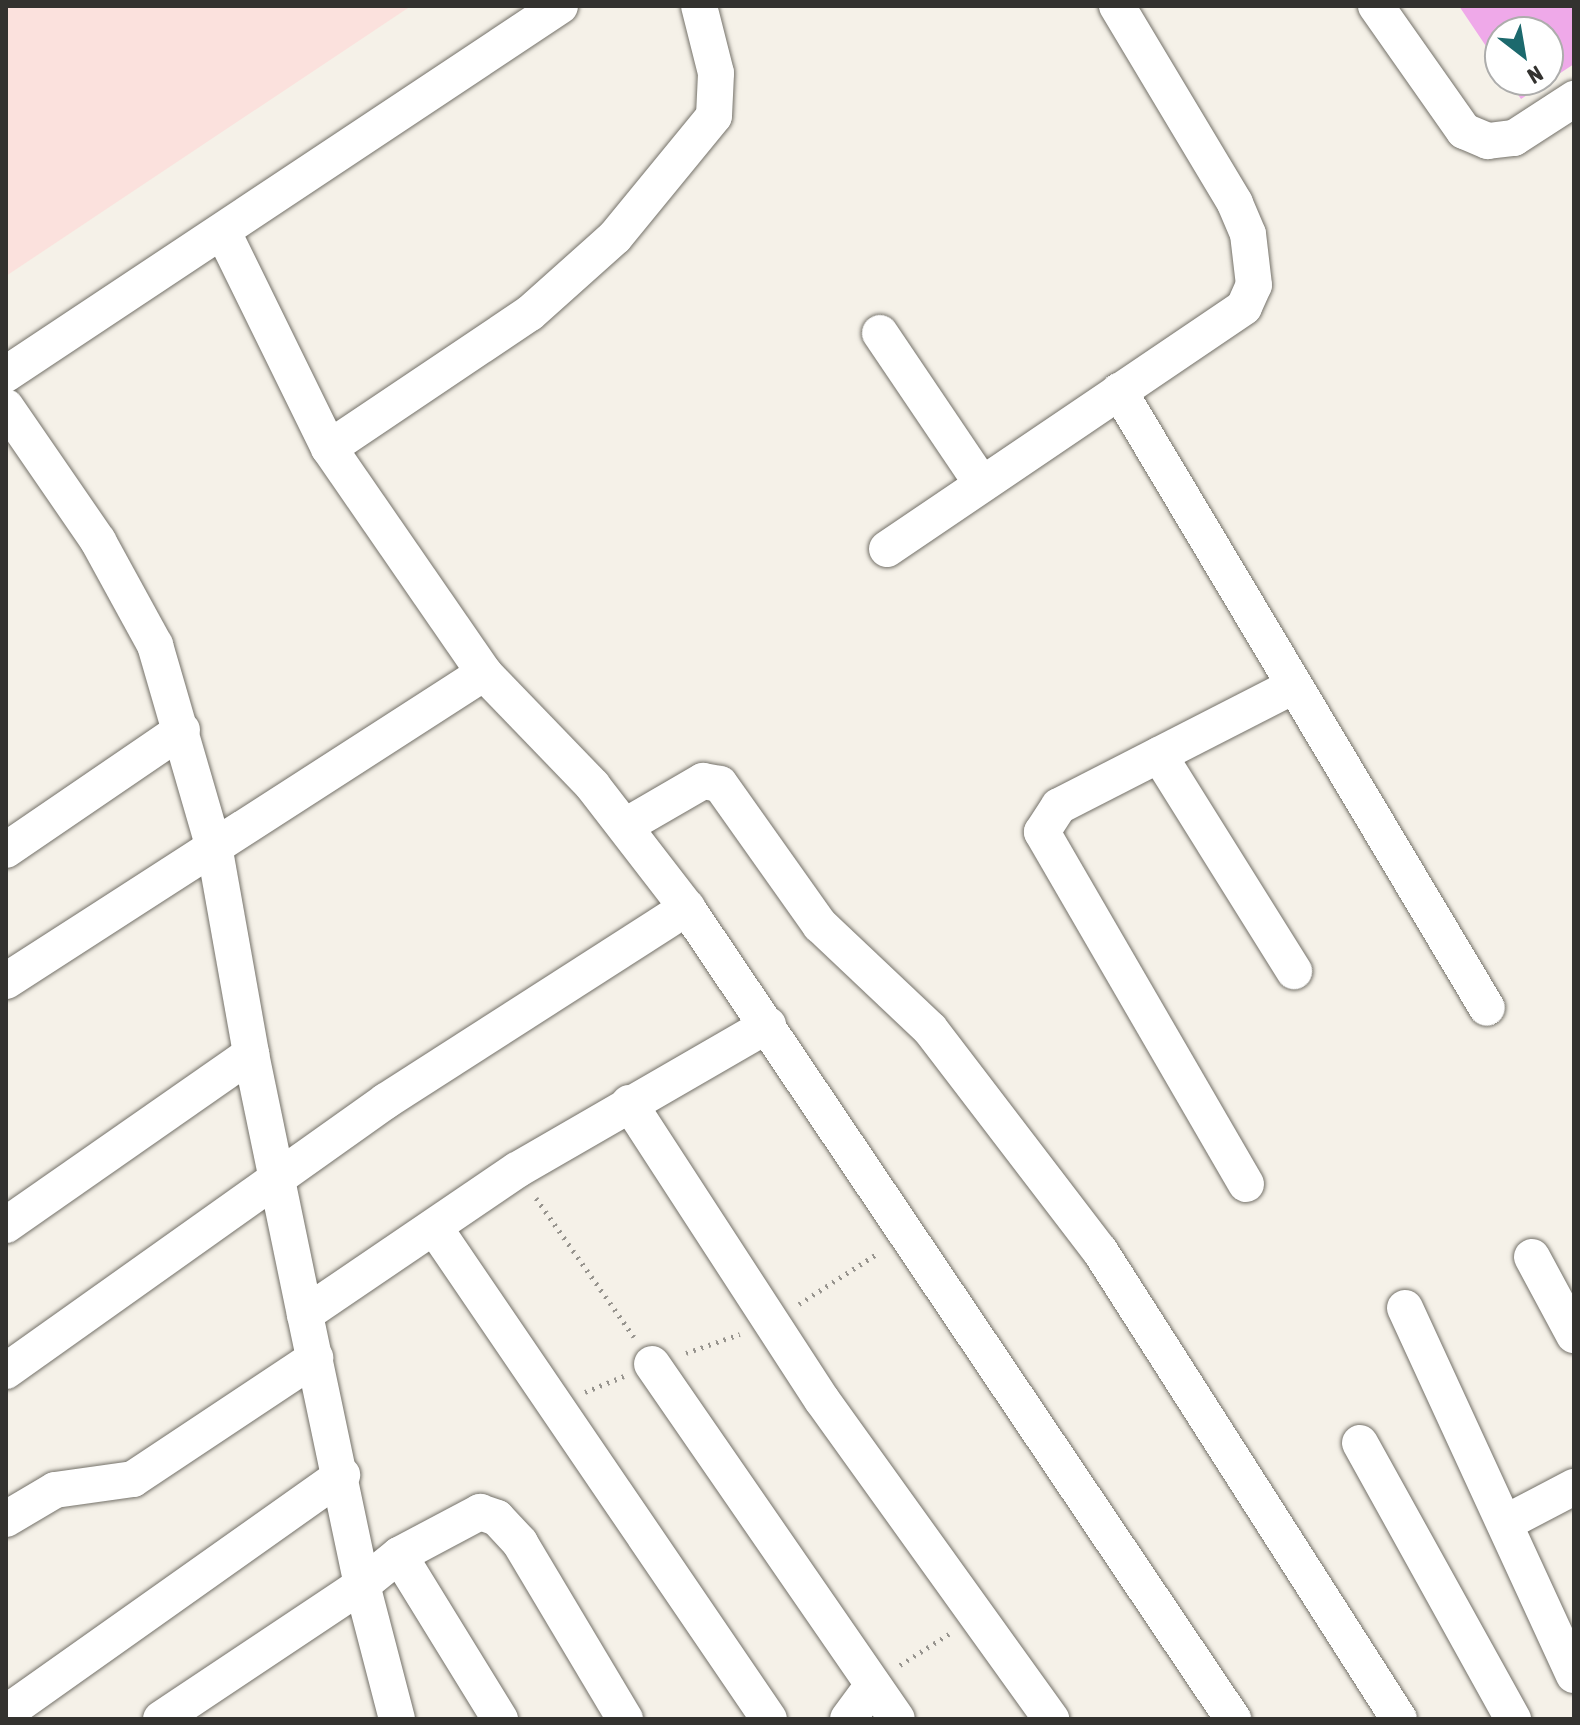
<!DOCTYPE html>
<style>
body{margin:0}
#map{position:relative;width:1580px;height:1725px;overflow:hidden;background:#f5f1e8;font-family:"Asap Condensed",sans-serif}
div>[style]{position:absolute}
.industrial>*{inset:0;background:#fbe1dd}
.building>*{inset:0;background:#efa9e9}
.path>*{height:5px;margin-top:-2.5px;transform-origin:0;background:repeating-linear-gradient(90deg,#97948e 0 2px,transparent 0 8px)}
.roads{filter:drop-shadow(0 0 2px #747169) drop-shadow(0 0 2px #747169)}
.minor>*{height:36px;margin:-18px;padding:0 18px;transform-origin:18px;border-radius:18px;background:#fff}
span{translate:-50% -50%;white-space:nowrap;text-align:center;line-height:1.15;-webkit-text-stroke:8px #fff;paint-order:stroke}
.frame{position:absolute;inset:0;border:8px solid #33322f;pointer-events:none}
.north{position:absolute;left:1484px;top:16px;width:80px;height:80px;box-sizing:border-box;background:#fff;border:2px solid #adadac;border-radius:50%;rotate:149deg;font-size:22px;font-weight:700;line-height:32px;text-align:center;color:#33322f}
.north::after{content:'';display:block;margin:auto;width:28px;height:36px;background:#1c696d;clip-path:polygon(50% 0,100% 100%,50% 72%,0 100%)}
</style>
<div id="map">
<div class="industrial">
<i style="clip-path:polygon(6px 6px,411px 6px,6px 276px)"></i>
</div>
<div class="building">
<i style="clip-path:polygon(1459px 6px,1574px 6px,1574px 64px,1521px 99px,1508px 80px,1548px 80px,1548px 32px,1500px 32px,1500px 67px)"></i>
</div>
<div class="path">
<i style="left:536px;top:1198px;width:170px;rotate:54.8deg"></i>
<i style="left:799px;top:1304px;width:94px;rotate:-32.8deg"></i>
<i style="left:686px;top:1353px;width:57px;rotate:-19.4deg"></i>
<i style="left:585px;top:1392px;width:42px;rotate:-22.3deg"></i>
<i style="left:900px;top:1665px;width:58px;rotate:-32.3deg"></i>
</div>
<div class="roads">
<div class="minor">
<i style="left:1376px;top:6px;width:153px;rotate:54.9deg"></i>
<i style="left:1464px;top:131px;width:26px;rotate:23deg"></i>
<i style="left:1488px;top:141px;width:26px;rotate:-7deg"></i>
<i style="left:1514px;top:138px;width:72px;rotate:-33deg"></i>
<i style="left:223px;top:232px;width:241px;rotate:63.9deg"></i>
<i style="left:329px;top:448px;width:242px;rotate:-33.9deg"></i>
<i style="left:530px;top:313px;width:114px;rotate:-41.8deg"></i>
<i style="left:615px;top:237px;width:156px;rotate:-50.7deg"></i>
<i style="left:714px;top:116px;width:43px;rotate:-87.3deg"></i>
<i style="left:716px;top:73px;width:69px;rotate:-104.2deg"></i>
<i style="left:880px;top:333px;width:182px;rotate:56deg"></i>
<i style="left:6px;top:374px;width:665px;rotate:-33.59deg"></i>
<i style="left:1119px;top:391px;width:718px;rotate:59.19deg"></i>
<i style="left:6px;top:407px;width:163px;rotate:55.5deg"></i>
<i style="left:98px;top:541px;width:119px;rotate:61.3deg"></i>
<i style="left:155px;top:645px;width:215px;rotate:73.8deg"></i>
<i style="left:215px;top:851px;width:206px;rotate:79.9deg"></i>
<i style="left:251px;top:1054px;width:299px;rotate:145.1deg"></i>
<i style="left:329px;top:448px;width:273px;rotate:55.4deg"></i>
<i style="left:484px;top:673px;width:156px;rotate:46deg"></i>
<i style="left:592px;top:785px;width:155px;rotate:52.3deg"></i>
<i style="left:687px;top:908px;width:978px;rotate:56.05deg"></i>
<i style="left:887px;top:549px;width:431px;rotate:-34.1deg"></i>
<i style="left:1244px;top:307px;width:24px;rotate:-66deg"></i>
<i style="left:1254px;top:285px;width:51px;rotate:-96.7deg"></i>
<i style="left:1248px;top:234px;width:34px;rotate:-113deg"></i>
<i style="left:1235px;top:203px;width:230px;rotate:-120.9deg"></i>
<i style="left:1159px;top:755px;width:255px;rotate:58deg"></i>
<i style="left:627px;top:825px;width:88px;rotate:-30.1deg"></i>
<i style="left:703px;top:781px;width:17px;rotate:10deg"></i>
<i style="left:720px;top:784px;width:173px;rotate:54.7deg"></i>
<i style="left:820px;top:925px;width:151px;rotate:43.4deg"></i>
<i style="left:930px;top:1029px;width:280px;rotate:52.6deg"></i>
<i style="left:1100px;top:1251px;width:555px;rotate:57.43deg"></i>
<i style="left:6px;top:850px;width:213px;rotate:-34.3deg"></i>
<i style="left:6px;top:981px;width:569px;rotate:-32.8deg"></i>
<i style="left:251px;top:1054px;width:266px;rotate:78.3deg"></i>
<i style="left:305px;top:1314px;width:256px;rotate:-34.2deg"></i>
<i style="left:517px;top:1170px;width:290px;rotate:-30deg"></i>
<i style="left:629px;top:1103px;width:354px;rotate:57deg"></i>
<i style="left:822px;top:1400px;width:393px;rotate:54.3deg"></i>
<i style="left:1246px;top:1184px;width:407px;rotate:-120.1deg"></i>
<i style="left:1042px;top:832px;width:31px;rotate:-57deg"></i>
<i style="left:1059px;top:806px;width:262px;rotate:-27.1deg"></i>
<i style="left:434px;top:1227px;width:595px;rotate:55.75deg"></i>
<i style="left:1532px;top:1257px;width:89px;rotate:61.7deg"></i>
<i style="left:1405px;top:1308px;width:404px;rotate:65.3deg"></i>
<i style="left:652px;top:1364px;width:431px;rotate:55.4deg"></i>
<i style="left:6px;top:1371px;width:466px;rotate:-35.4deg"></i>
<i style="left:386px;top:1101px;width:358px;rotate:-32.7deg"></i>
<i style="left:1360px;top:1443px;width:316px;rotate:61deg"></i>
<i style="left:6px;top:1519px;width:57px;rotate:-30.6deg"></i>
<i style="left:55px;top:1490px;width:79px;rotate:-8deg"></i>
<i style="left:133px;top:1479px;width:219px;rotate:-33.6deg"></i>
<i style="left:1507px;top:1522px;width:76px;rotate:-27.6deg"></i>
<i style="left:399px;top:1555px;width:193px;rotate:58.4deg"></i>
<i style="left:6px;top:1713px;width:412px;rotate:-35.3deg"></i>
<i style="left:161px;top:1719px;width:242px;rotate:-33.7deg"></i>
<i style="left:362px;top:1585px;width:277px;rotate:-101.9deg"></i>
<i style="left:397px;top:1719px;width:138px;rotate:-104.6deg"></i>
<i style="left:362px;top:1585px;width:48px;rotate:-39deg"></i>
<i style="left:399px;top:1555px;width:92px;rotate:-28deg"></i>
<i style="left:480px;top:1512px;width:18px;rotate:19deg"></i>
<i style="left:497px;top:1518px;width:34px;rotate:47deg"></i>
<i style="left:520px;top:1543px;width:205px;rotate:59.2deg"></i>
<i style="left:848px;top:1719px;width:42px;rotate:-53.7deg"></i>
</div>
</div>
<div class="frame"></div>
<div class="north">N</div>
</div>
